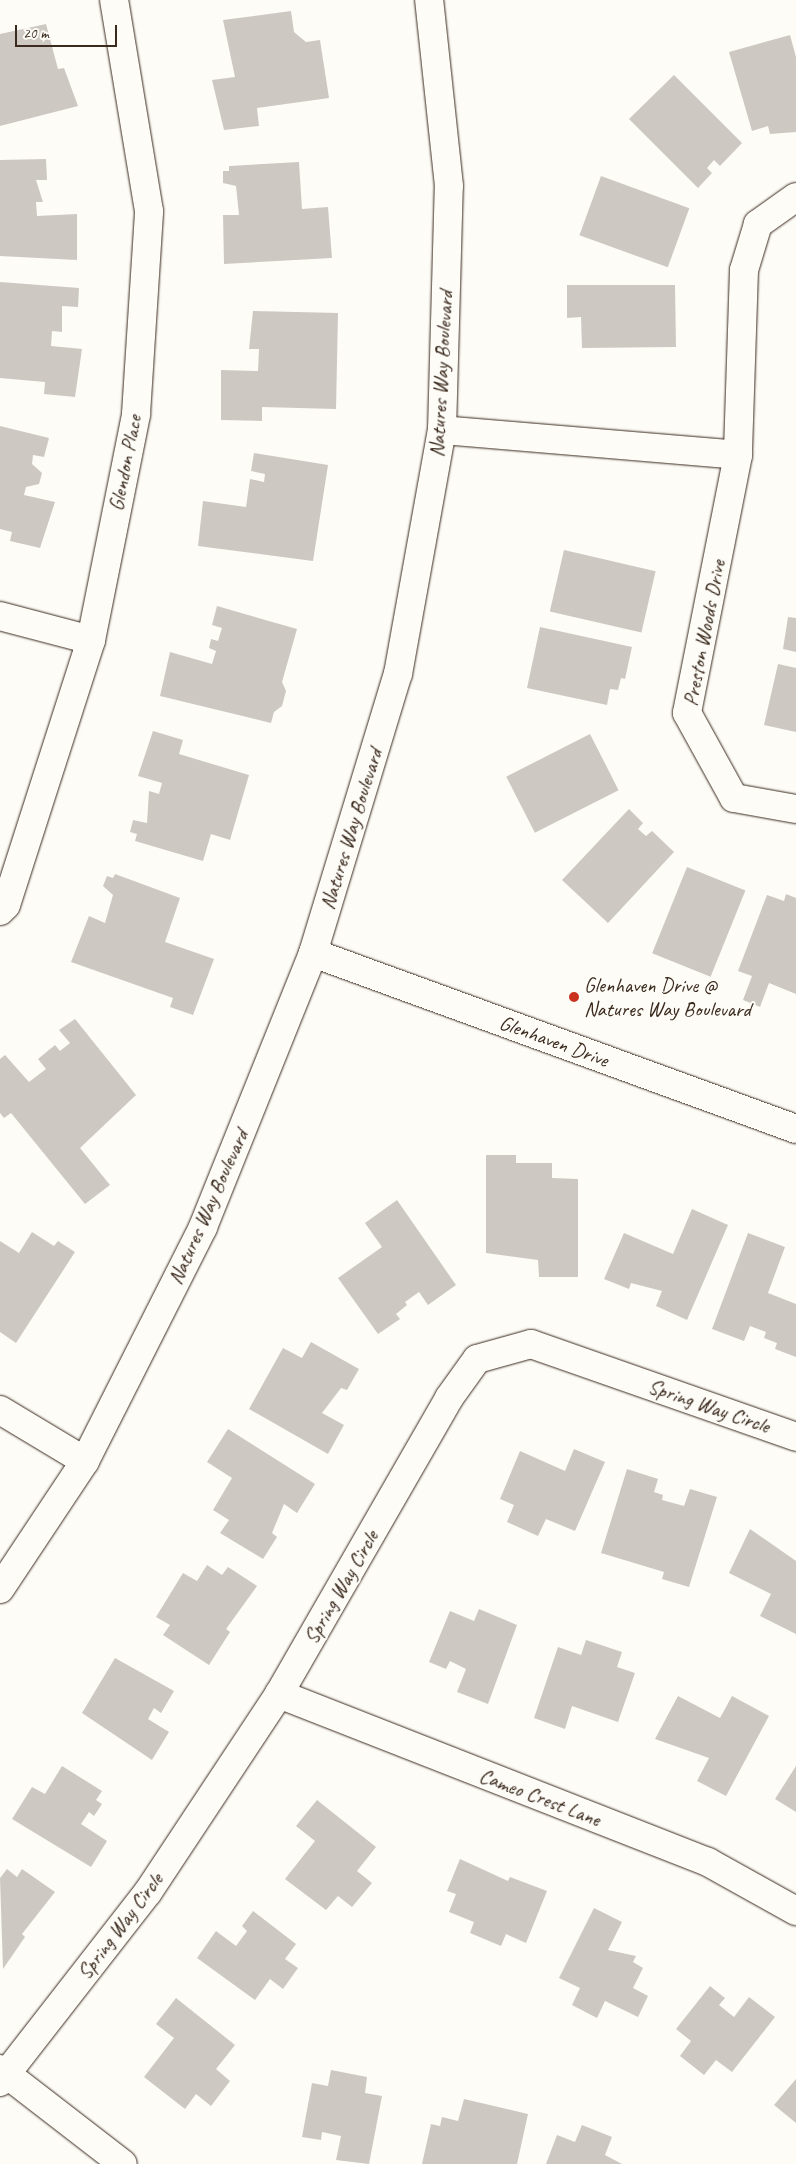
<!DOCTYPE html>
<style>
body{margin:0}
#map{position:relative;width:796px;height:2164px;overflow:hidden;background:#fdfcf7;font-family:Caveat,sans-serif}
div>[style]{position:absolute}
.building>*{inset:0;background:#cdc8c2;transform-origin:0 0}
.roads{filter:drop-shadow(0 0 1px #3b2a1e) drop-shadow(0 0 1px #3b2a1e)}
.street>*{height:28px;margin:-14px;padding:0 14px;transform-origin:14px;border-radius:14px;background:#fdfcf7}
.secondary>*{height:28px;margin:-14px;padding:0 14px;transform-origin:14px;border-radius:14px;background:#fdfcf7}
.dots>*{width:14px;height:14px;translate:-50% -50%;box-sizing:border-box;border:2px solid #fdfcf7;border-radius:50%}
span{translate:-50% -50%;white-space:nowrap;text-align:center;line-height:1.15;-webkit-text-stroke:4px #fdfcf7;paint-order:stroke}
.street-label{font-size:21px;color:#3b2a1e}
.poi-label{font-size:21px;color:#3b2a1e}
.left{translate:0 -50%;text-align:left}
.scale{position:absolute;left:15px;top:25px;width:102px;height:22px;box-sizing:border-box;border:2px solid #3b2a1e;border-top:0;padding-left:6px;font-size:15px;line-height:18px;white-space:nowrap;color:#3b2a1e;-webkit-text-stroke:4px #fdfcf7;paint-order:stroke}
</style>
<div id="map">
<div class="building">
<i style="clip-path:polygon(291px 11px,294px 32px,306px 42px,320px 40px,329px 98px,257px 108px,259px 126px,224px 130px,212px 80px,235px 77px,223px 20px)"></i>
<i style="clip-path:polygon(46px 24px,58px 69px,64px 68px,78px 106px,0 126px,0 34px)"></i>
<i style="clip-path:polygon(790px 35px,796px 57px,796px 132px,770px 134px,768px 126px,752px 131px,729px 52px)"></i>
<i style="clip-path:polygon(674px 75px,742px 143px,720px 166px,714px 160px,707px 168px,712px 173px,698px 188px,629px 119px)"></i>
<i style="clip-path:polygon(46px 159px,47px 180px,36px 180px,43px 202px,36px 202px,37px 216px,77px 214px,77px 260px,0 256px,0 160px)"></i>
<i style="clip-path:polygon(299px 162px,302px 209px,328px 207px,332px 258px,224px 264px,223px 215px,239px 215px,236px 186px,223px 183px,223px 171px,229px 171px,229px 166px)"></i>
<i style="left:601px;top:176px;width:94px;height:63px;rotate:20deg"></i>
<i style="clip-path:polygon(0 282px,79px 288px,78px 307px,62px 306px,62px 332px,52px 331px,51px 346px,82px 349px,75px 397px,44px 394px,45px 382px,0 378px)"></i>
<i style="clip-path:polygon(567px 285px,675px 285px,676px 347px,582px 348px,581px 317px,567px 318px)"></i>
<i style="clip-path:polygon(253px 311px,338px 313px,336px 409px,262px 407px,262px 421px,221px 420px,221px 370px,258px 371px,259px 349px,249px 349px)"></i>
<i style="clip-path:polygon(0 426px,49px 438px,44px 457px,33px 455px,32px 464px,42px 473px,39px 484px,26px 487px,24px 495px,55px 502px,40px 548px,10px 541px,12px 532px,0 529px)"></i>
<i style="clip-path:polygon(254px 453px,328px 465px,313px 561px,198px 546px,203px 501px,246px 507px,250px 479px,264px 482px,265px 474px,251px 471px)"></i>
<i style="left:564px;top:550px;width:94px;height:63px;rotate:13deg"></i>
<i style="clip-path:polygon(217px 606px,297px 629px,282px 682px,286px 691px,282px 706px,274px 712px,271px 723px,160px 696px,170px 652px,212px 664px,216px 651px,209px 648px,211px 639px,218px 641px,222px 628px,212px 625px)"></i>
<i style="clip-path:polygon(788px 617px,796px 618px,796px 652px,783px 649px)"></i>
<i style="clip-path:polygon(540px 627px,632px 647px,625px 679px,621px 678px,618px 690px,610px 689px,607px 705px,527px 688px)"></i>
<i style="clip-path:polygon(778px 664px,796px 668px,796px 732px,764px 725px)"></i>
<i style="clip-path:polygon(153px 731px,183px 740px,179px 754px,249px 775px,230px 840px,211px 834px,203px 861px,135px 841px,137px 834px,130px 832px,133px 820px,147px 823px,149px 791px,159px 794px,162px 783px,138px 776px)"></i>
<i style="left:590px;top:734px;width:63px;height:94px;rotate:63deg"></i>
<i style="clip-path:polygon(629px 809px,643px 823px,638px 829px,646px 836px,652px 831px,674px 852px,608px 923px,562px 880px)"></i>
<i style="left:687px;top:867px;width:63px;height:93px;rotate:22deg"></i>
<i style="clip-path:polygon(115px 874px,180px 898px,165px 942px,214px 959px,193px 1015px,170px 1007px,173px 998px,71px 962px,89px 916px,105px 923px,113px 895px,103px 886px,107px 876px,113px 878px)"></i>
<i style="clip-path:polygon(786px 894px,796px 898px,796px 994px,769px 983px,760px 1007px,743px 1000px,752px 976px,738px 971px,767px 895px,784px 901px)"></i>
<i style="clip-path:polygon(75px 1019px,136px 1095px,80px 1148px,110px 1185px,85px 1204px,11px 1113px,4px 1118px,0 1113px,0 1059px,5px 1055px,29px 1082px,46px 1069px,38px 1059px,55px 1045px,60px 1051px,70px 1043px,59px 1030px)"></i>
<i style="clip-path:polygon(486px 1155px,516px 1155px,516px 1163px,552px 1163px,552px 1178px,578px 1179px,578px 1277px,539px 1277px,538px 1260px,486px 1253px)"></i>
<i style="clip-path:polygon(397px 1200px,456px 1285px,428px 1305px,419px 1292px,405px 1302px,407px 1305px,396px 1314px,400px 1319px,378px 1334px,338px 1278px,382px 1247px,365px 1223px)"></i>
<i style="clip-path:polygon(692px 1209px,728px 1225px,687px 1320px,656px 1306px,662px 1291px,631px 1283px,629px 1289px,604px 1279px,624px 1233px,673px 1254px)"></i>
<i style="clip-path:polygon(32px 1232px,54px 1246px,58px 1241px,75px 1252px,16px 1343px,0 1332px,0 1241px,19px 1253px)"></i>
<i style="clip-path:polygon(748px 1233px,785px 1247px,768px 1293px,796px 1304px,796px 1357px,775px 1349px,777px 1343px,764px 1338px,766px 1332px,750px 1326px,744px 1341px,712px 1329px)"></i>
<i style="clip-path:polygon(311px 1342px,359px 1369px,347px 1390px,341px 1388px,322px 1413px,344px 1425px,328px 1454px,249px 1409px,283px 1348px,302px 1358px)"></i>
<i style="clip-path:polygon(228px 1429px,315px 1484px,297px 1513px,284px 1504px,272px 1533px,277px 1537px,263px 1559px,220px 1533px,229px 1520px,213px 1510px,232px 1478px,207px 1462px)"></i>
<i style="clip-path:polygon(574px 1449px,605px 1462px,575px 1531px,546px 1519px,538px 1536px,507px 1522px,514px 1505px,500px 1499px,520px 1451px,565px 1471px)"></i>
<i style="clip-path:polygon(627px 1469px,658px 1479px,654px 1492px,663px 1495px,662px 1500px,684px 1506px,690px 1489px,717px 1497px,689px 1587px,662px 1579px,664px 1572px,601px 1553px)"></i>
<i style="clip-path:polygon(750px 1529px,796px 1561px,796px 1634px,760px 1616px,771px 1594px,729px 1573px)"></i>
<i style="clip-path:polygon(207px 1565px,222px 1575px,228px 1567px,257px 1586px,226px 1629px,230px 1632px,209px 1665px,163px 1635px,170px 1625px,156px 1617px,183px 1573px,197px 1581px)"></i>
<i style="clip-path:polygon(479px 1609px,517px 1625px,488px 1704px,457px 1692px,466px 1669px,450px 1661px,446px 1669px,429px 1662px,450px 1611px,474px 1621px)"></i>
<i style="clip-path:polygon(586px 1640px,622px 1652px,617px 1667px,635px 1673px,618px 1722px,572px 1706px,565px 1729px,534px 1718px,558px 1647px,581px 1655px)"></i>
<i style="clip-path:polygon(115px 1658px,174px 1691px,161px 1713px,154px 1708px,148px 1719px,169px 1732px,152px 1760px,82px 1713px)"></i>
<i style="clip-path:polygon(678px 1696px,720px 1718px,732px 1696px,769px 1716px,726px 1796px,697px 1781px,709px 1758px,655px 1739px)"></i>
<i style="clip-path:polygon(62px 1766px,102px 1791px,96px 1800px,102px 1804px,94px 1816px,89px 1812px,81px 1824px,107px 1841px,91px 1867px,12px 1819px,32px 1787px,45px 1794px)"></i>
<i style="clip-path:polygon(796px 1766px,796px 1812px,775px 1799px)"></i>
<i style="clip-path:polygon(317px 1800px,376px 1847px,357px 1871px,372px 1883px,352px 1907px,338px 1896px,326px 1910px,285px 1879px,315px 1841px,296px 1826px)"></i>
<i style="clip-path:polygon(460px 1859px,508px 1881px,510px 1877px,547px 1891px,526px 1943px,506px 1934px,501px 1946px,470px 1933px,474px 1922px,449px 1912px,456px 1894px,447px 1891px)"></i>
<i style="clip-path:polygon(7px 1869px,17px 1877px,22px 1869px,55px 1892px,22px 1934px,25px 1937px,3px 1969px,0 1878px)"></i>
<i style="clip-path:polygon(594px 1908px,622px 1922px,608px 1950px,636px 1956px,633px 1962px,643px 1968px,633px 1988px,648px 1996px,638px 2017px,605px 2001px,597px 2018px,572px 2005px,580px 1988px,559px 1978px)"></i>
<i style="clip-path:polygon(253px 1911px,296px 1944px,285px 1959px,298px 1968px,283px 1989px,270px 1979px,255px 2000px,197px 1958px,216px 1931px,236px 1946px,247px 1931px,242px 1926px)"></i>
<i style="clip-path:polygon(710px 1986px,725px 1998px,719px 2005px,734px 2017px,749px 1997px,775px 2017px,732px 2072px,716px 2060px,704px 2075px,680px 2056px,691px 2041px,676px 2029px)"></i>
<i style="clip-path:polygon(176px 1998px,235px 2045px,216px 2069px,230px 2081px,211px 2106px,196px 2094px,185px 2109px,144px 2077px,174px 2038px,156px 2024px)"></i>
<i style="clip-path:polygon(331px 2070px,367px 2077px,365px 2093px,382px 2096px,369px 2164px,336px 2160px,341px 2136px,322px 2132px,321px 2140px,302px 2137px,312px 2083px,328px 2086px)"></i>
<i style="clip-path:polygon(796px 2079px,796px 2123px,774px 2105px)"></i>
<i style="clip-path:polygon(464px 2099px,528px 2114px,517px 2164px,422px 2164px,431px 2124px,440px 2126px,442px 2117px,458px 2121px)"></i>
<i style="clip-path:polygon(582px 2125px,612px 2137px,605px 2155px,622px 2164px,546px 2164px,557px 2135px,575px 2142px)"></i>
</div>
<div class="roads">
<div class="street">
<i style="left:796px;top:197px;width:47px;rotate:144.6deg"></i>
<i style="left:758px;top:224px;width:48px;rotate:106.9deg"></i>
<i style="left:744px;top:270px;width:185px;rotate:91.9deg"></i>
<i style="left:738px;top:455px;width:263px;rotate:101.2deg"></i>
<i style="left:687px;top:713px;width:97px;rotate:61.1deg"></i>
<i style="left:734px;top:798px;width:63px;rotate:10.1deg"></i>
<i style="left:442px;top:430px;width:297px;rotate:4.8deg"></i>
<i style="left:0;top:616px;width:94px;rotate:14.8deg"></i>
<i style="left:0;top:911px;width:8px;rotate:-45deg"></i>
<i style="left:6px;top:905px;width:278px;rotate:-72.2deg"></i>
<i style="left:91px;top:640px;width:230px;rotate:-78.7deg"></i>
<i style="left:136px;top:414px;width:203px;rotate:-86.3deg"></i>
<i style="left:149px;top:211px;width:214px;rotate:-99.4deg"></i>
<i style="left:0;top:1410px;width:99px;rotate:31deg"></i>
<i style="left:279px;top:1694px;width:461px;rotate:21.4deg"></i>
<i style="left:708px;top:1862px;width:101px;rotate:29.1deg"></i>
<i style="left:0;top:2069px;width:155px;rotate:37.7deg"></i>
<i style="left:0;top:2082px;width:241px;rotate:-52.1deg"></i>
<i style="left:148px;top:1892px;width:237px;rotate:-56.5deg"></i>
<i style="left:279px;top:1694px;width:341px;rotate:-60.1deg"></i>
<i style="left:449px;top:1398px;width:48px;rotate:-54.3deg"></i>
<i style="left:477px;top:1359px;width:56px;rotate:-15.5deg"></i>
<i style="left:531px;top:1344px;width:281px;rotate:19.3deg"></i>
</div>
<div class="secondary">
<i style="left:313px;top:953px;width:514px;rotate:20.02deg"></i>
<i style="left:0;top:1589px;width:154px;rotate:-56.4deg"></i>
<i style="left:85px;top:1461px;width:262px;rotate:-63.2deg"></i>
<i style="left:203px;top:1227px;width:295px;rotate:-68.1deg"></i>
<i style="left:313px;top:953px;width:292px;rotate:-73.1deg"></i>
<i style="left:398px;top:674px;width:248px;rotate:-79.8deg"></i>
<i style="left:442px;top:430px;width:244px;rotate:-88.4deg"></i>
<i style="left:449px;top:186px;width:187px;rotate:-96.1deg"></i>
</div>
</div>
<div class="dots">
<i style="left:574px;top:997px;background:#c8321e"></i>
</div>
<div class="street-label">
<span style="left:441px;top:374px;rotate:-87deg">Natures Way Boulevard</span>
<span style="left:125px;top:463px;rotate:-79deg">Glendon Place</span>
<span style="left:704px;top:633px;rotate:-79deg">Preston Woods Drive</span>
<span style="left:351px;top:829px;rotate:-73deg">Natures Way Boulevard</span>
<span style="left:554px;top:1041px;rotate:20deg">Glenhaven Drive</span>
<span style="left:208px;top:1207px;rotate:-66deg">Natures Way Boulevard</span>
<span style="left:709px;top:1406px;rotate:19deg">Spring Way Circle</span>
<span style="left:341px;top:1587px;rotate:-60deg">Spring Way Circle</span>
<span style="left:540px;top:1797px;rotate:21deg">Cameo Crest Lane</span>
<span style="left:120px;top:1926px;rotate:-53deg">Spring Way Circle</span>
</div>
<div class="poi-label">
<span class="left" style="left:584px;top:997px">Glenhaven Drive @<br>Natures Way Boulevard</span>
</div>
<div class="scale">20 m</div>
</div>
